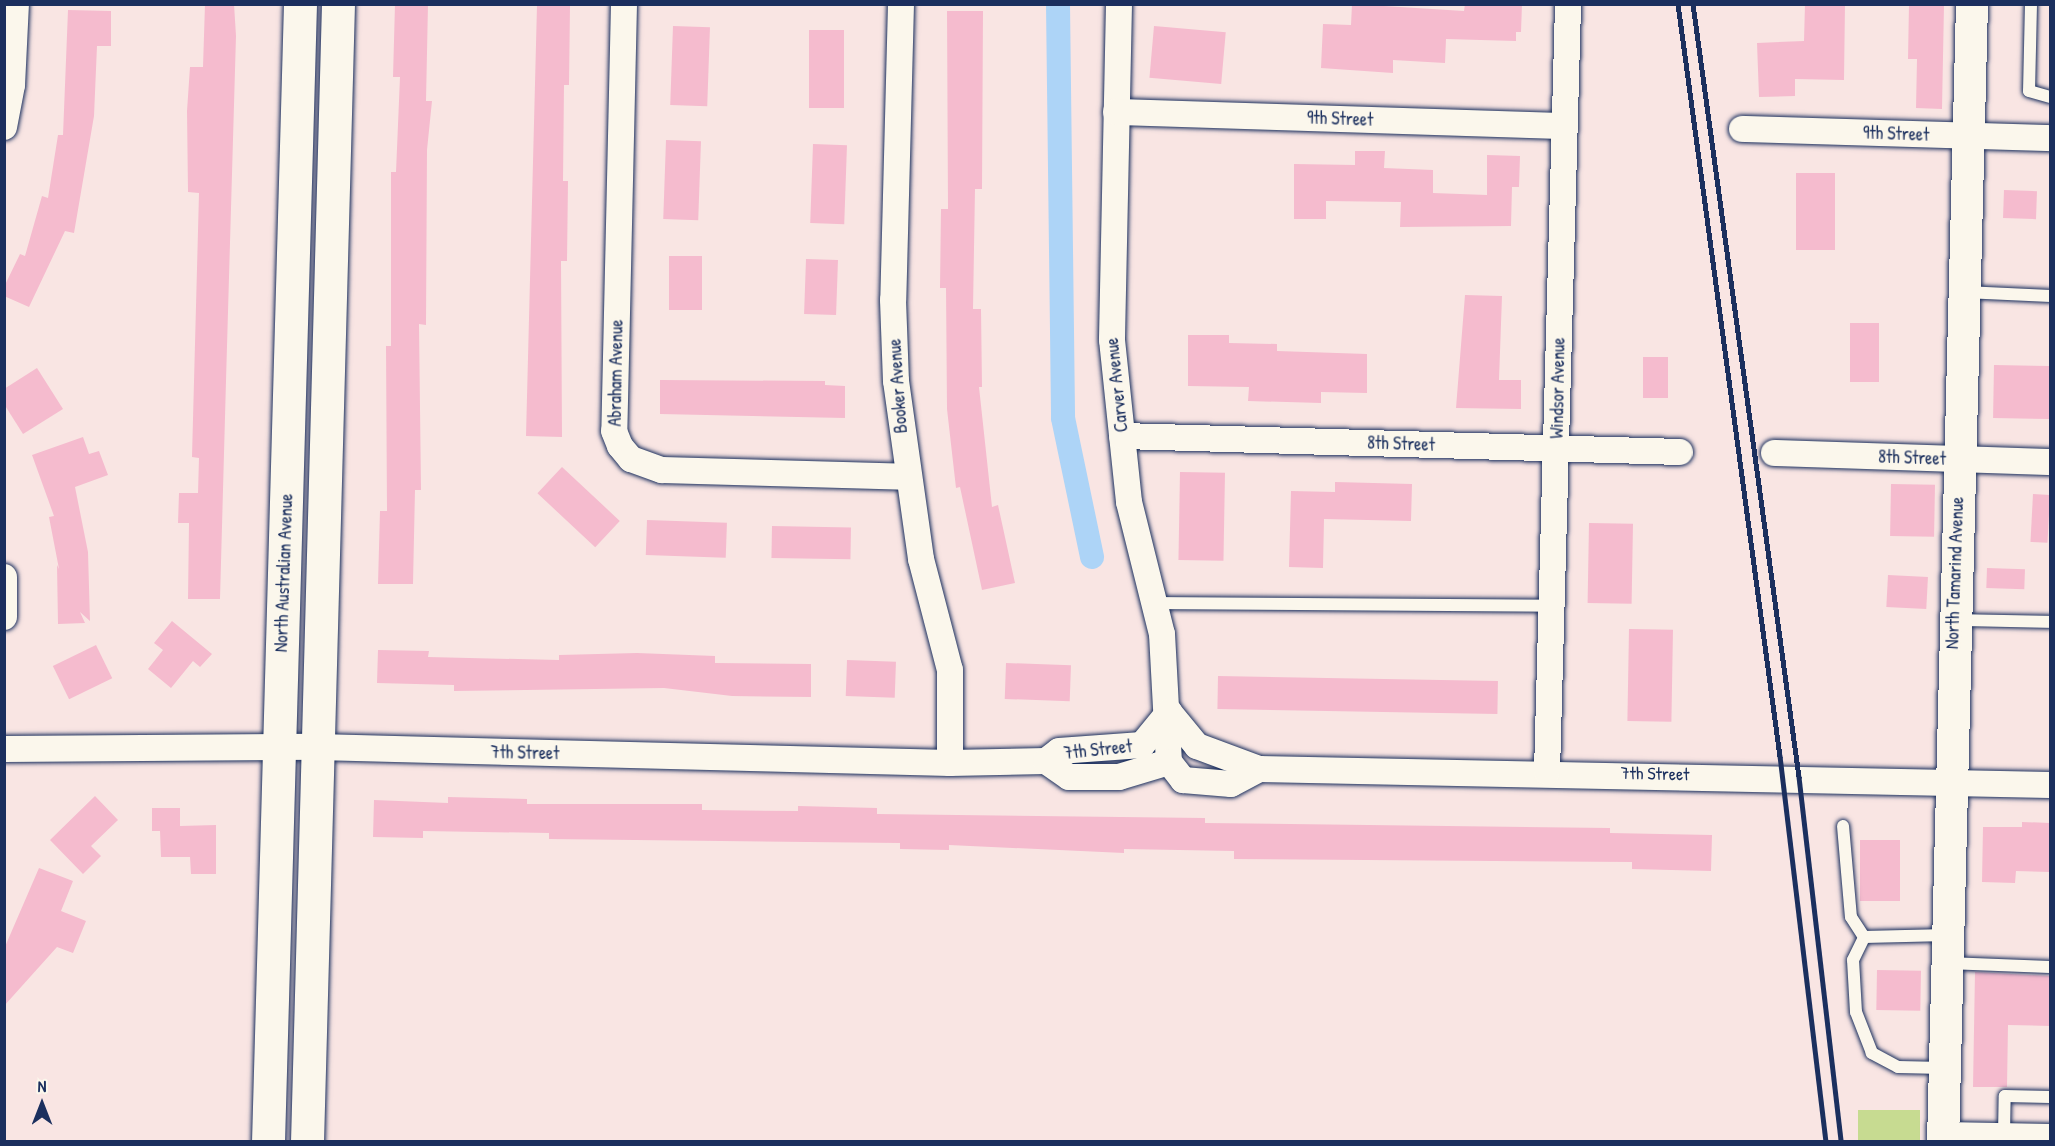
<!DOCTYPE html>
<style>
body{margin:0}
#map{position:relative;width:2055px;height:1146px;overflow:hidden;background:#f9e5e3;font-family:"Patrick Hand",sans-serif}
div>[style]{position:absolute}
.green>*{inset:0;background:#c7db91;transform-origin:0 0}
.canal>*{height:24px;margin:-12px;padding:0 12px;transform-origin:12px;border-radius:12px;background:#add4f7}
.building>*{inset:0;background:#f5bbce;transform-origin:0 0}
.roads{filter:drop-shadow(0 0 2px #1b2f5e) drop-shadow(0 0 2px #1b2f5e)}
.service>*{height:12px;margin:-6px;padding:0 6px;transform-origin:6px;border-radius:6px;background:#fbf7ec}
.minor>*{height:26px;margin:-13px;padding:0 13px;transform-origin:13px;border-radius:13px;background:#fbf7ec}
.tertiary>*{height:32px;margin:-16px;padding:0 16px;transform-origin:16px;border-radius:16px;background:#fbf7ec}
.secondary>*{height:33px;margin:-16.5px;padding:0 16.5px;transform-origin:16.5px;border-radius:16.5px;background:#fbf7ec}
.rail>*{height:4.5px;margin:-2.25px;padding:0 2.25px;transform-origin:2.25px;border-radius:2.25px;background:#1b2f5e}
span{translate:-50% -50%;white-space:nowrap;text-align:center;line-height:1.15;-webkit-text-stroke:4.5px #fbf7ec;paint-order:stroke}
.street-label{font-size:18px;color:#1b2f5e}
.frame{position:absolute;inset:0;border:6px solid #1b2f5e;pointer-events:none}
.north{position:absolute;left:12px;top:1074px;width:60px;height:60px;-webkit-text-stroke:4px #fbf7ec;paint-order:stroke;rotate:0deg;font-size:16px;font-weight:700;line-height:24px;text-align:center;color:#1b2f5e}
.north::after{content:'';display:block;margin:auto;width:21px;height:27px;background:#1b2f5e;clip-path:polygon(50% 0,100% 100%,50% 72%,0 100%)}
</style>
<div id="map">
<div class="green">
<i style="left:1920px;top:1110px;width:31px;height:62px;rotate:90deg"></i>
</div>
<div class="canal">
<i style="left:1058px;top:4px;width:414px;rotate:89.3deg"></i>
<i style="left:1063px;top:418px;width:142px;rotate:78.2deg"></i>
</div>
<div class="building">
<i style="clip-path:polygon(205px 4px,234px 4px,236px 36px,226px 381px,220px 599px,188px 599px,189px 523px,178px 523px,179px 493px,198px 493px,199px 458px,192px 457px,199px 193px,188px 192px,187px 111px,190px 67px,203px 67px)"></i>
<i style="clip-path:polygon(395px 4px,428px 4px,426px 101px,432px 101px,427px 150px,426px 325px,419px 324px,421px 490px,415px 490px,413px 584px,378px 584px,380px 511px,387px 511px,386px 346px,391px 346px,391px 172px,396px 172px,400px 77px,393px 77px)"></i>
<i style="clip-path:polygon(1352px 4px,1464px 11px,1465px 4px,1522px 4px,1521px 32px,1516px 32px,1516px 41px,1446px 39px,1445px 63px,1393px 60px,1393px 73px,1321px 68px,1323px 24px,1351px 25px)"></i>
<i style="clip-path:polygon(1805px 4px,1845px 4px,1844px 80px,1795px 79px,1795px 96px,1759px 97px,1757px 43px,1804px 41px)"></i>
<i style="clip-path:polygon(1909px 4px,1944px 5px,1942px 109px,1916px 108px,1917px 59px,1908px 59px)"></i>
<i style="clip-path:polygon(537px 5px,570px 6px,569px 85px,564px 85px,563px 181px,568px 181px,567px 261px,561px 261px,562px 437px,526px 436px)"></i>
<i style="clip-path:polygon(68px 10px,111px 11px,111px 46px,97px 46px,94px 116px,74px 233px,65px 231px,29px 307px,4px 296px,4px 287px,20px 254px,25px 256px,42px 196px,48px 198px,58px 135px,63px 135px)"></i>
<i style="clip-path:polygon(947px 11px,983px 11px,982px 189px,975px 189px,973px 309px,981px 309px,982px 387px,979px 387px,992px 507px,998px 505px,1015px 583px,982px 590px,960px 487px,956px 488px,947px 409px,946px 288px,940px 288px,941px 209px,948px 209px)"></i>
<i style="left:673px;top:26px;width:37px;height:79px;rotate:2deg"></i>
<i style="left:1154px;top:26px;width:72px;height:52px;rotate:5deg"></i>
<i style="left:809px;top:30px;width:35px;height:78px"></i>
<i style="left:666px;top:140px;width:35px;height:79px;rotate:2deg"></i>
<i style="left:813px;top:144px;width:34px;height:79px;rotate:2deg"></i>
<i style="clip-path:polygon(1355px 151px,1385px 151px,1384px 168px,1433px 170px,1433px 193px,1487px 195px,1487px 155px,1520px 156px,1519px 187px,1512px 187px,1511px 226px,1400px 227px,1401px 202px,1326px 201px,1326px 219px,1294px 219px,1294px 164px,1355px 165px)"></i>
<i style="left:1796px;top:173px;width:39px;height:77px"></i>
<i style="left:2004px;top:190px;width:33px;height:28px;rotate:2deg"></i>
<i style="left:669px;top:256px;width:33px;height:54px"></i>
<i style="left:806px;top:259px;width:32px;height:55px;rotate:2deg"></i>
<i style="clip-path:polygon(1465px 295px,1502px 296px,1499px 380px,1521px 380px,1521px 409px,1456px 408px)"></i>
<i style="left:1850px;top:323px;width:29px;height:59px"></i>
<i style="clip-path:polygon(1188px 335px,1229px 335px,1229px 343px,1277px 344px,1277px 351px,1367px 354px,1367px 393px,1321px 392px,1321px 403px,1248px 401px,1249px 387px,1188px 386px)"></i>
<i style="left:1643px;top:357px;width:25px;height:41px"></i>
<i style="left:1994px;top:365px;width:56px;height:53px;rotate:1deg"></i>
<i style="clip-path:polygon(37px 368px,63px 409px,23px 434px,4px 404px,4px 389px)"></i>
<i style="clip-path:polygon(660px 380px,825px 381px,825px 385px,845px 386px,845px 418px,660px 414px)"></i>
<i style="clip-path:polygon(83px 437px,89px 454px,99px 451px,108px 475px,75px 487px,88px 552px,90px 621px,80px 612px,85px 623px,58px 624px,57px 565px,59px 569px,49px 517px,54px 516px,32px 455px)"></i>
<i style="left:562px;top:467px;width:79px;height:36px;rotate:43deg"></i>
<i style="left:1180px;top:472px;width:45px;height:88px;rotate:1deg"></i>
<i style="clip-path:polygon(1335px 482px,1412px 484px,1411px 521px,1324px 519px,1323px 568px,1289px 567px,1291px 491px,1335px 492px)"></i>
<i style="left:1891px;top:484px;width:44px;height:52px;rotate:1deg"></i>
<i style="left:2033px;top:494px;width:17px;height:48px;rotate:3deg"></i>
<i style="left:647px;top:520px;width:80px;height:35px;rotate:2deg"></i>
<i style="left:1589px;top:523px;width:44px;height:80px;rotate:1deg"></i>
<i style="left:772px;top:526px;width:79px;height:32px;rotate:1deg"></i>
<i style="left:1987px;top:568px;width:38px;height:20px;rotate:2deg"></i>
<i style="left:1888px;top:575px;width:40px;height:32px;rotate:3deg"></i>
<i style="clip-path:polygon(172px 621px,212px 654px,200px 667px,193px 661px,171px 688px,148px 669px,163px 650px,154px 643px)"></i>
<i style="left:1629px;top:629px;width:44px;height:92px;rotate:1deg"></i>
<i style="left:96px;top:645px;width:37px;height:48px;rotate:64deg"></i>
<i style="clip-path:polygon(378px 650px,429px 651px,428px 657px,559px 660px,559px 655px,637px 653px,715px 656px,715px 663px,811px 664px,811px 697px,732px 696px,664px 688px,454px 691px,454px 685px,377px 683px)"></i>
<i style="left:847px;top:660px;width:49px;height:36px;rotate:2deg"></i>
<i style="left:1006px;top:663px;width:65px;height:36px;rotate:2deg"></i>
<i style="left:1218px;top:676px;width:280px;height:33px;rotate:1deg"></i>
<i style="clip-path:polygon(95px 796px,118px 820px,91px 846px,101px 856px,83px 874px,50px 840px)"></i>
<i style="clip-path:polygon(448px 797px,527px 799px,527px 804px,702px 804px,702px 810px,798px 811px,798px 806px,877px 808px,877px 814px,1205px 818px,1205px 823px,1610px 828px,1610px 833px,1712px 835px,1711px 871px,1632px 869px,1632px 862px,1234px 859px,1234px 851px,1124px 849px,1124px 853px,949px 845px,949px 850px,900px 849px,900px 843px,549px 839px,549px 833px,423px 831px,423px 838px,373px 837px,374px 800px,448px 803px)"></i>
<i style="clip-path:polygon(152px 808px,180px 808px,180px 826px,216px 825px,216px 874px,191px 874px,190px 857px,161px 857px,160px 831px,152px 831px)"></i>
<i style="clip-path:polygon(2022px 822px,2050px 823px,2050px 872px,2016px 871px,2015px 883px,1982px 882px,1983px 827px,2022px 827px)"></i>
<i style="left:1860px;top:840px;width:40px;height:61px"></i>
<i style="clip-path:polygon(39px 868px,73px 881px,61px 911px,86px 921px,73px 953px,57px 947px,4px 1006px,4px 949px)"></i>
<i style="left:1877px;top:970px;width:44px;height:40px;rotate:1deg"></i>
<i style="clip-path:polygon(1975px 972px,2050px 976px,2050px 1026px,2008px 1025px,2007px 1087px,1973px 1087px)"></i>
</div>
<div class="roads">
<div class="service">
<i style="left:2031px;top:4px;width:87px;rotate:91.3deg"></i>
<i style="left:2029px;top:91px;width:22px;rotate:16deg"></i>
<i style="left:1965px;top:292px;width:85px;rotate:2.7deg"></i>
<i style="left:1156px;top:603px;width:396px;rotate:0.4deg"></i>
<i style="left:1958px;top:620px;width:92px;rotate:1.2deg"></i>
<i style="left:1843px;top:826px;width:91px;rotate:85deg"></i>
<i style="left:1851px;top:917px;width:24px;rotate:57deg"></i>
<i style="left:1947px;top:963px;width:103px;rotate:2.2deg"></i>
<i style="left:1944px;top:1068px;width:46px;rotate:-178.8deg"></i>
<i style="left:1898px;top:1067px;width:30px;rotate:-152deg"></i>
<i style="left:1872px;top:1053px;width:44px;rotate:-111.3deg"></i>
<i style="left:1856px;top:1012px;width:52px;rotate:-93.3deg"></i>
<i style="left:1853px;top:960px;width:25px;rotate:-64deg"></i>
<i style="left:1864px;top:937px;width:83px;rotate:-1.4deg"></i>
<i style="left:2004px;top:1135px;width:39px;rotate:-89deg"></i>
<i style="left:2005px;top:1096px;width:45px;rotate:1.3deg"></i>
</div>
<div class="minor">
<i style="left:624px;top:4px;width:427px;rotate:91.3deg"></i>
<i style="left:614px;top:431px;width:16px;rotate:68deg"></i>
<i style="left:620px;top:446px;width:17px;rotate:50deg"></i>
<i style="left:631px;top:459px;width:33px;rotate:20deg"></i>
<i style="left:662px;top:470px;width:244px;rotate:1.6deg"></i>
<i style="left:901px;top:4px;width:296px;rotate:91.5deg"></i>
<i style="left:893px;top:300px;width:81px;rotate:87.9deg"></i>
<i style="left:896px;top:381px;width:180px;rotate:82deg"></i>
<i style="left:921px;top:559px;width:115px;rotate:75.4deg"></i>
<i style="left:950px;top:670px;width:93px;rotate:90deg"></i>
<i style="left:1119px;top:4px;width:336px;rotate:91.2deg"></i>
<i style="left:1112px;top:340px;width:163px;rotate:84deg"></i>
<i style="left:1129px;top:502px;width:136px;rotate:76deg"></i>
<i style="left:1162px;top:634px;width:128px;rotate:86.9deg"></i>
<i style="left:1116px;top:112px;width:448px;rotate:1.8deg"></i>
<i style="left:4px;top:127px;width:43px;rotate:-79.2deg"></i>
<i style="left:12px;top:85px;width:81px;rotate:-87.2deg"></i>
<i style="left:1742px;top:129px;width:308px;rotate:1.7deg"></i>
<i style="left:1122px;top:436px;width:558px;rotate:1.64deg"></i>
<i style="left:1774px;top:453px;width:276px;rotate:1.9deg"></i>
<i style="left:4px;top:577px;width:40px;rotate:90deg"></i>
<i style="left:4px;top:749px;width:313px;rotate:-0.4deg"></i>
<i style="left:317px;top:747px;width:633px;rotate:1.45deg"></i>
<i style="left:950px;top:763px;width:96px;rotate:-1.2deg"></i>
<i style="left:1046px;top:761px;width:28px;rotate:35deg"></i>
<i style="left:1069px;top:777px;width:50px"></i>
<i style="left:1119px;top:777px;width:52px;rotate:-16.7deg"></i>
<i style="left:1046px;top:761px;width:16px;rotate:-38deg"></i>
<i style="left:1059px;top:751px;width:83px;rotate:-4.1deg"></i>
<i style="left:1142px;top:745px;width:43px;rotate:-50.7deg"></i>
<i style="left:1169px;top:712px;width:44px;rotate:50.5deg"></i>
<i style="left:1197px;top:746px;width:66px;rotate:20.4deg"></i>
<i style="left:1259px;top:769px;width:791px;rotate:1.16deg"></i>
<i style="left:1169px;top:762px;width:23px;rotate:52deg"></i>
<i style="left:1183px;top:780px;width:48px;rotate:4.8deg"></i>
<i style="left:1231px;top:784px;width:32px;rotate:-28deg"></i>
<i style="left:1547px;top:772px;width:768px;rotate:-88.43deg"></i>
<i style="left:1943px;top:1135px;width:107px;rotate:1.1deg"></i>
</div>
<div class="tertiary">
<i style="left:1943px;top:1142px;width:1138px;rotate:-88.54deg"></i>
</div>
<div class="secondary">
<i style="left:268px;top:1142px;width:1138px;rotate:-88.39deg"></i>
<i style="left:307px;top:1142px;width:1138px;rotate:-88.44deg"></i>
</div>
</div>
<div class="rail">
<i style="left:1678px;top:4px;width:759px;rotate:82.28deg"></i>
<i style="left:1780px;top:756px;width:389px;rotate:83.2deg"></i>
<i style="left:1693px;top:4px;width:780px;rotate:82.19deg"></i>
<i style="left:1799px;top:777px;width:367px;rotate:83.4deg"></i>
</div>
<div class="street-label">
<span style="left:1340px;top:119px;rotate:2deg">9th Street</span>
<span style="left:1896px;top:134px;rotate:2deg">9th Street</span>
<span style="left:616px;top:373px;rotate:-89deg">Abraham Avenue</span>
<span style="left:1117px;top:385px;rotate:-96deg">Carver Avenue</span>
<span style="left:898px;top:386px;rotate:-94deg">Booker Avenue</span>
<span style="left:1558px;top:388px;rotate:-89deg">Windsor Avenue</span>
<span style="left:1401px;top:444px;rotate:2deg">8th Street</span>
<span style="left:1912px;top:458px;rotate:2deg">8th Street</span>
<span style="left:284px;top:573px;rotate:-88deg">North Australian Avenue</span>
<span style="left:1955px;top:573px;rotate:-88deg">North Tamarind Avenue</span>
<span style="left:1098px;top:750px;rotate:-6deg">7th Street</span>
<span style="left:525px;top:753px;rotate:1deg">7th Street</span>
<span style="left:1655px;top:774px;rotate:1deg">7th Street</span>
</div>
<div class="frame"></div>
<div class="north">N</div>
</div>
